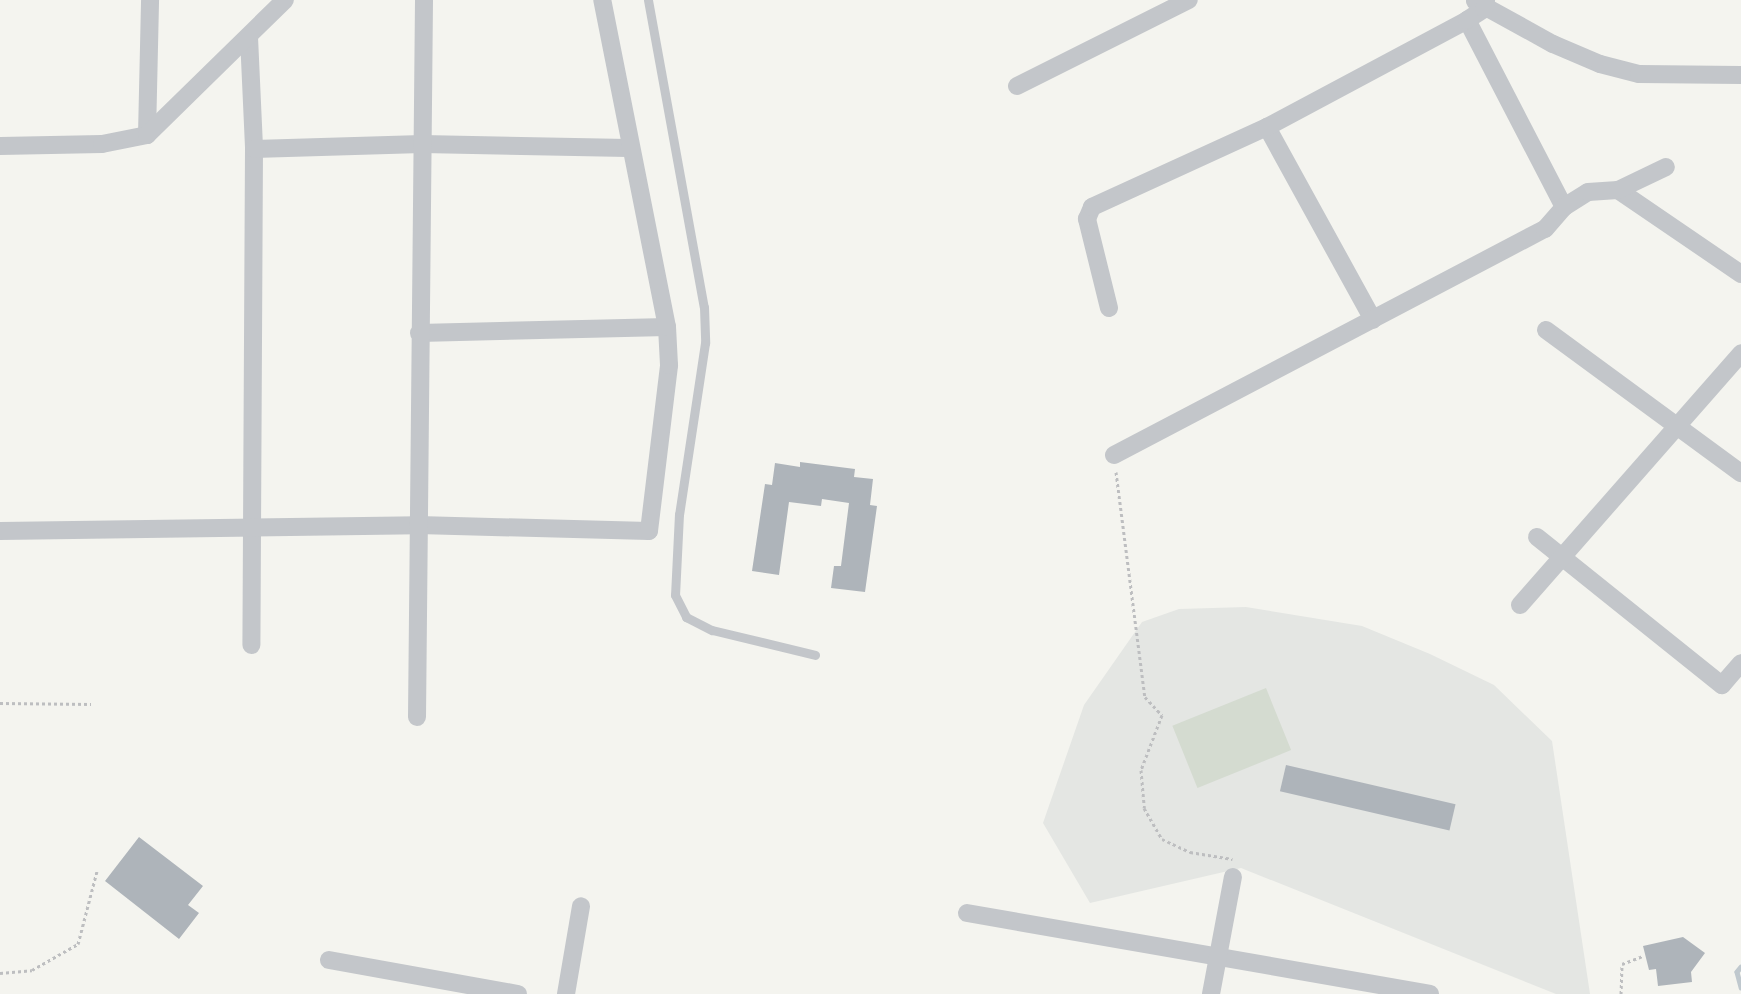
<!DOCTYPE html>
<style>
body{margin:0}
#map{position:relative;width:1741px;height:994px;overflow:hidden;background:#f4f4ef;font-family:Karla,sans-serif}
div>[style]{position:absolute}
.built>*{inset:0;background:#e4e6e3}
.green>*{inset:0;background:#d4dbd0;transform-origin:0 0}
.stream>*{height:4.5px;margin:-2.25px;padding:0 2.25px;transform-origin:2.25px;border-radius:2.25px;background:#bfc8ce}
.building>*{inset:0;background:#aeb4ba;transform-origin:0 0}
.path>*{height:3px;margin-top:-1.5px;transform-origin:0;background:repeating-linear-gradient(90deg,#bdbec0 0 3px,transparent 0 6px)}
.service>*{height:9px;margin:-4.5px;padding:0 4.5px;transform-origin:4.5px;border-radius:4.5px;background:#c3c6ca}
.minor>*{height:18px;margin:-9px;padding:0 9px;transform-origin:9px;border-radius:9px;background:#c3c6ca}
span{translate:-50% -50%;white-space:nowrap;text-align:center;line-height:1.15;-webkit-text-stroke:6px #fff;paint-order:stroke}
</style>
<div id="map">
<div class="built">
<i style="clip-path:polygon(1246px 607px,1362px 626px,1430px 654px,1494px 685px,1552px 741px,1590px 994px,1556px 994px,1241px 868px,1090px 903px,1043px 823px,1084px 705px,1142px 622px,1179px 609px)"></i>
</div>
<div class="green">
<i style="left:1266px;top:688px;width:67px;height:101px;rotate:68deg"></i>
</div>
<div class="stream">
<i style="left:1741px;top:967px;width:6px;rotate:129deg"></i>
<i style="left:1737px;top:972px;width:16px;rotate:75deg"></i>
</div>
<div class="building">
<i style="clip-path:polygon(800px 462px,855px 469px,854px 477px,873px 479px,870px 505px,877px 506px,865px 592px,831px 588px,834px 566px,841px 566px,849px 503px,822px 499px,821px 506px,789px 502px,779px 575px,752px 571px,765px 484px,772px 485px,775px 463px,800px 467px)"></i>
<i style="left:1286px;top:765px;width:174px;height:27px;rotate:13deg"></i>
<i style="clip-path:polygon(139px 837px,203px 886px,188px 905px,199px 913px,179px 939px,105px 881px)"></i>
<i style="clip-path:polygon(1683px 937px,1705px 953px,1691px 972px,1692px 982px,1658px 986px,1656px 969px,1649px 970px,1643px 946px)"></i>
</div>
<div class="path">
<i style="left:1116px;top:472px;width:227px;rotate:82.7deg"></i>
<i style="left:1145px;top:697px;width:25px;rotate:47deg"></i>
<i style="left:1162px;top:715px;width:59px;rotate:110.9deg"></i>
<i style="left:1141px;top:770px;width:38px;rotate:85deg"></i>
<i style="left:1144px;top:808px;width:36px;rotate:60deg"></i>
<i style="left:1162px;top:839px;width:31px;rotate:25deg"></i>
<i style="left:1190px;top:852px;width:43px;rotate:9.5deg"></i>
<i style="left:0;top:703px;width:91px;rotate:0.6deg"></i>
<i style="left:0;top:973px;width:32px;rotate:-5deg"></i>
<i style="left:32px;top:970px;width:53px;rotate:-29.5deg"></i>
<i style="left:78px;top:944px;width:75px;rotate:-75.4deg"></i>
<i style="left:1621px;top:994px;width:30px;rotate:-88deg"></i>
<i style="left:1622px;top:964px;width:22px;rotate:-21deg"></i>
</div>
<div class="service">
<i style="left:648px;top:0;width:312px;rotate:79.7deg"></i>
<i style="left:704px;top:307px;width:36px;rotate:88deg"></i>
<i style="left:705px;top:343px;width:173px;rotate:98.6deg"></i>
<i style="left:679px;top:514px;width:81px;rotate:92.8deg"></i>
<i style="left:675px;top:595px;width:25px;rotate:63deg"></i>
<i style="left:686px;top:617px;width:29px;rotate:27deg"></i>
<i style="left:712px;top:630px;width:106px;rotate:13.6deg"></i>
</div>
<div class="minor">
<i style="left:1475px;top:1px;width:89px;rotate:28.9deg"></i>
<i style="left:1553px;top:44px;width:51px;rotate:23.1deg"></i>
<i style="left:1600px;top:64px;width:40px;rotate:14.4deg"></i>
<i style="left:1639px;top:74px;width:102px;rotate:0.6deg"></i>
<i style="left:1467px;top:20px;width:211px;rotate:62.6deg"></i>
<i style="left:249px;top:37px;width:112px;rotate:87.4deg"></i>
<i style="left:254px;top:149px;width:496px;rotate:90.3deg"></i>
<i style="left:1017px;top:86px;width:192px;rotate:-26.6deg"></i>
<i style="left:1267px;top:127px;width:220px;rotate:61.2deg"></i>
<i style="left:147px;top:135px;width:135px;rotate:-88.7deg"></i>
<i style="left:0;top:146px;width:102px;rotate:-1.1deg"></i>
<i style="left:102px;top:144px;width:46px;rotate:-11.3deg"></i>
<i style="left:147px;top:135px;width:193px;rotate:-44.4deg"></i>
<i style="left:254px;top:149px;width:168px;rotate:-1.7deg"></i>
<i style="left:422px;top:144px;width:206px;rotate:1.1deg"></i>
<i style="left:1618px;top:190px;width:149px;rotate:34.3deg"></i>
<i style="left:1109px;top:308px;width:92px;rotate:-103.9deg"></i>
<i style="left:1087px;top:219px;width:13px;rotate:-67deg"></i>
<i style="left:1092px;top:207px;width:192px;rotate:-24.6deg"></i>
<i style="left:1267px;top:127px;width:227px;rotate:-28.1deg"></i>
<i style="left:1467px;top:20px;width:20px;rotate:-33deg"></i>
<i style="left:1484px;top:9px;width:9px;rotate:-77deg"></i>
<i style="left:1546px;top:330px;width:242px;rotate:36.3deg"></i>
<i style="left:419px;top:333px;width:248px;rotate:-1.4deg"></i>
<i style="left:1114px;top:455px;width:487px;rotate:-27.7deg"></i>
<i style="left:1545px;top:229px;width:29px;rotate:-49deg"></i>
<i style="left:1564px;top:207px;width:28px;rotate:-32deg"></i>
<i style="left:1588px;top:192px;width:30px;rotate:-4deg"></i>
<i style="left:1618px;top:190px;width:53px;rotate:-25.6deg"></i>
<i style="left:0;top:531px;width:418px;rotate:-0.8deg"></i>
<i style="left:418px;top:525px;width:231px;rotate:1.5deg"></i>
<i style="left:649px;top:531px;width:167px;rotate:-83.1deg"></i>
<i style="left:669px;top:365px;width:38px;rotate:-93deg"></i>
<i style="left:667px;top:327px;width:333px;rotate:-101.2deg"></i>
<i style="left:1537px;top:537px;width:237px;rotate:38.7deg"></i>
<i style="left:1722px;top:685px;width:29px;rotate:-49deg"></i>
<i style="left:1520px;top:605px;width:335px;rotate:-48.7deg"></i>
<i style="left:417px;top:717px;width:717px;rotate:-89.44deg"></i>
<i style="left:967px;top:913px;width:470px;rotate:9.9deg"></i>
<i style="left:329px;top:960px;width:192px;rotate:10.2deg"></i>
<i style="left:566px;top:994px;width:89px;rotate:-80.3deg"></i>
<i style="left:1211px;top:994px;width:119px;rotate:-79.4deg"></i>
</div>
</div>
